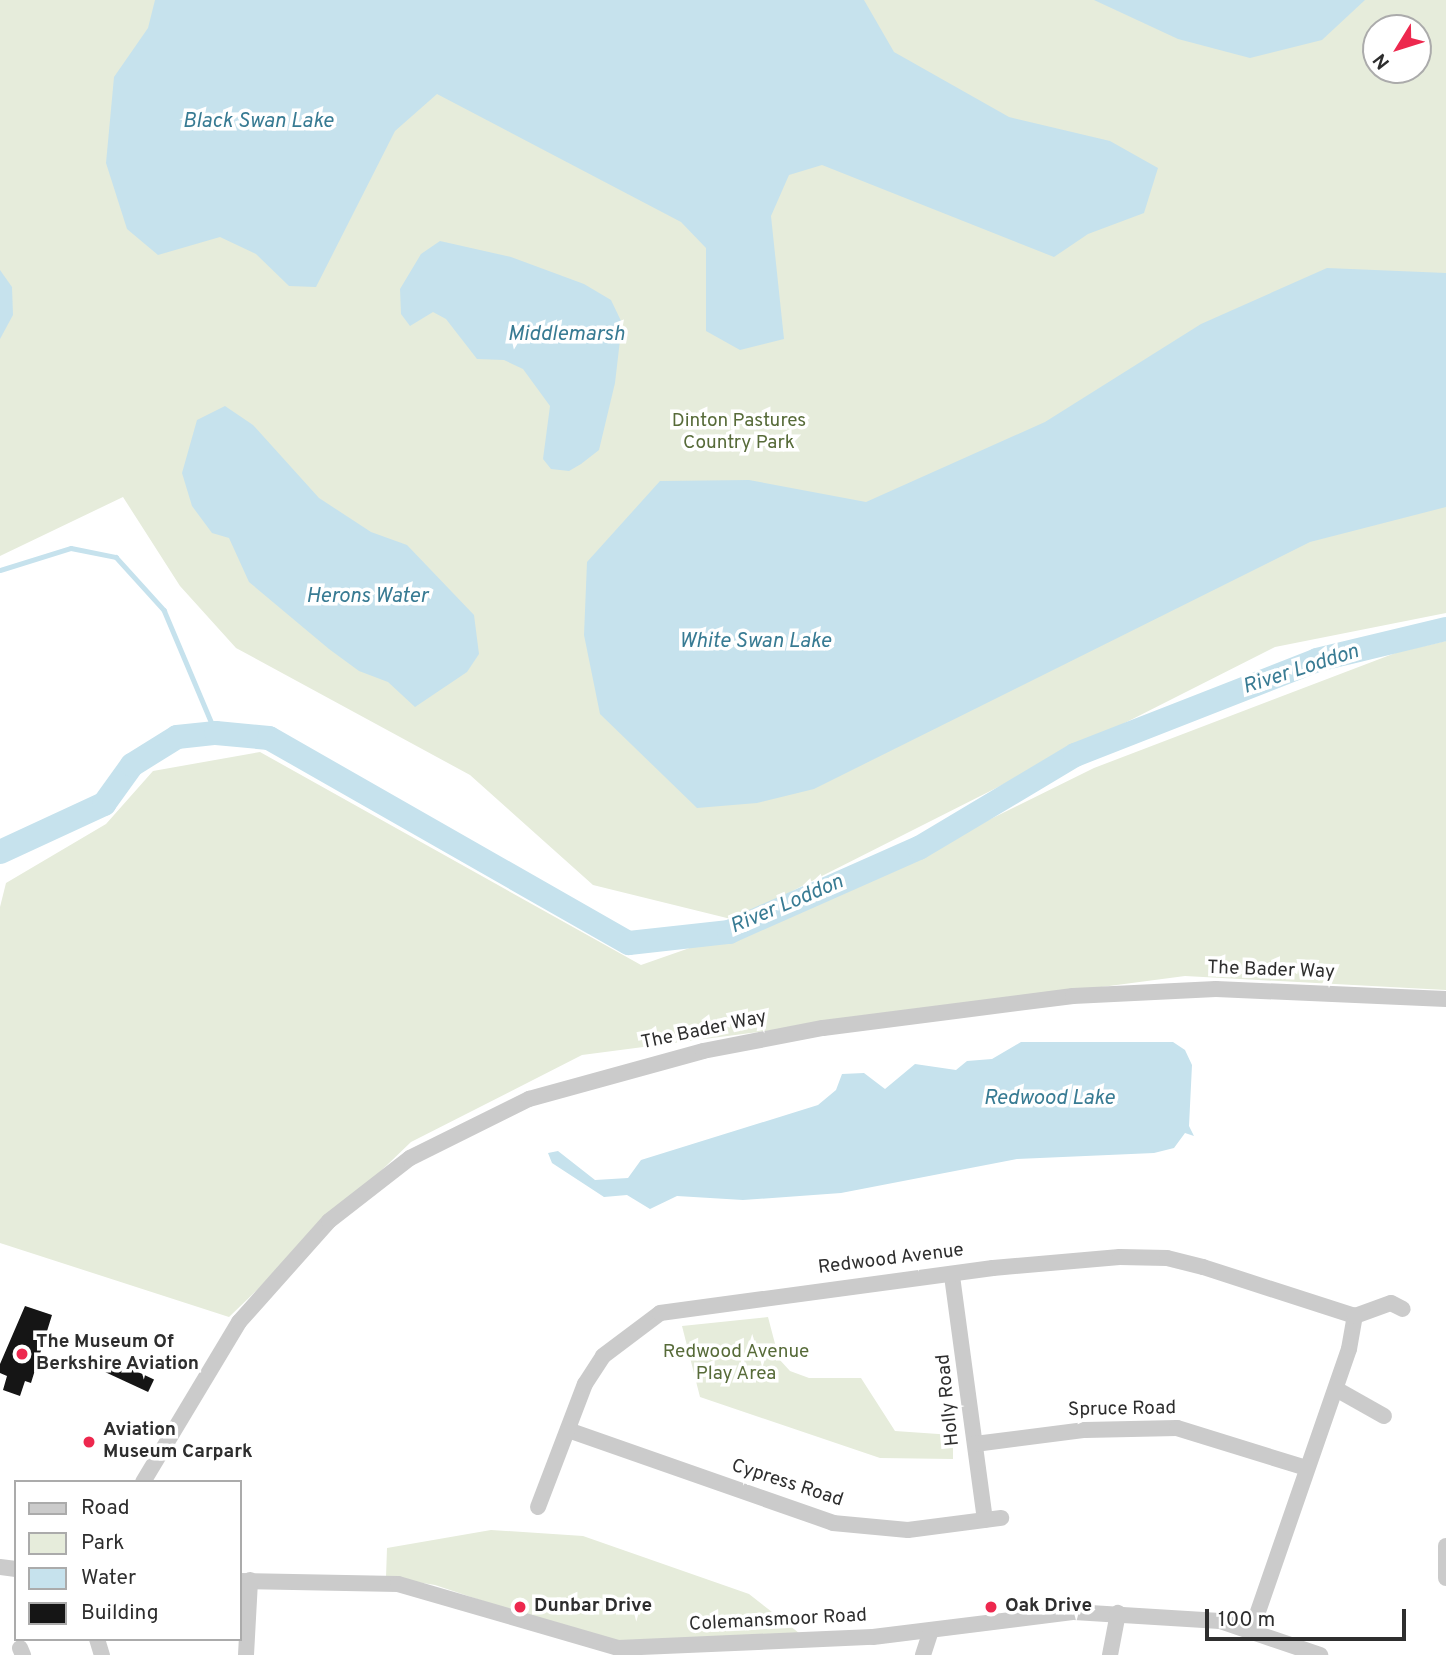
<!DOCTYPE html>
<style>
body{margin:0}
#map{position:relative;width:1446px;height:1655px;overflow:hidden;background:#fff;font-family:Overpass,sans-serif}
div>[style]{position:absolute}
.green>*{inset:0;background:#e6ecdb}
.water>*{inset:0;background:#c6e2ed}
.stream>*{height:4.5px;margin:-2.25px;padding:0 2.25px;transform-origin:2.25px;border-radius:2.25px;background:#c6e2ed}
.river>*{height:24px;margin:-12px;padding:0 12px;transform-origin:12px;border-radius:12px;background:#c6e2ed}
.building>*{inset:0;background:#151515;transform-origin:0 0}
.minor>*{height:16px;margin:-8px;padding:0 8px;transform-origin:8px;border-radius:8px;background:#cbcbcb}
.dots>*{width:19px;height:19px;translate:-50% -50%;box-sizing:border-box;border:4px solid #fff;border-radius:50%}
span{translate:-50% -50%;white-space:nowrap;text-align:center;line-height:1.15;-webkit-text-stroke:7px #fff;paint-order:stroke}
.park-label{font-size:19px;color:#576b39}
.street-label{font-size:19px;color:#2e2e2e}
.poi-label{font-size:19px;color:#2e2e2e;font-weight:700}
.left{translate:0 -50%;text-align:left}
.water-label{font-size:21px;color:#387b93;font-style:italic}
.legend{position:absolute;left:14px;top:1480px;width:228px;height:161px;box-sizing:border-box;background:#fff;border:2px solid #ababab;margin:0;padding:9px 12px;list-style:none;font-size:21px;color:#2e2e2e}
.legend li{display:flex;align-items:center;gap:14px;height:35px}
.legend b{width:35px;border:2px solid #ababab}
.north{position:absolute;left:1362px;top:14px;width:70px;height:70px;box-sizing:border-box;background:#fff;border:2px solid #ababab;border-radius:50%;rotate:232deg;font-size:19px;font-weight:700;line-height:28px;text-align:center;color:#2e2e2e}
.north::after{content:'';display:block;margin:auto;width:24px;height:32px;background:#ed284e;clip-path:polygon(50% 0,100% 100%,50% 72%,0 100%)}
.scale{position:absolute;left:1205px;top:1609px;width:201px;height:32px;box-sizing:border-box;border:4px solid #2e2e2e;border-top:0;padding-left:9px;font-size:21px;line-height:24px;white-space:nowrap;color:#2e2e2e;-webkit-text-stroke:5px #fff;paint-order:stroke}
</style>
<div id="map">
<div class="green">
<i style="clip-path:polygon(evenodd,0 0,1446px 0,1446px 613px,1275px 647px,735px 920px,593px 885px,470px 775px,236px 648px,180px 586px,123px 497px,0 556px,0 0,1376px 28px,1418px 28px,1418px 70px,1376px 70px,1376px 28px)"></i>
<i style="clip-path:polygon(1446px 641px,1446px 990px,1185px 976px,582px 1055px,411px 1142px,229px 1317px,0 1243px,0 907px,6px 883px,106px 824px,153px 771px,260px 752px,641px 965px,824px 901px,1094px 768px,1398px 652px)"></i>
<i style="clip-path:polygon(768px 1317px,779px 1359px,790px 1371px,809px 1378px,861px 1378px,895px 1431px,953px 1435px,953px 1459px,880px 1458px,700px 1397px,682px 1326px)"></i>
<i style="clip-path:polygon(491px 1530px,583px 1536px,749px 1594px,799px 1633px,633px 1643px,588px 1636px,435px 1585px,386px 1577px,387px 1548px)"></i>
</div>
<div class="water">
<i style="clip-path:polygon(155px 0,864px 0,894px 52px,1009px 117px,1110px 141px,1158px 168px,1144px 213px,1088px 234px,1054px 257px,822px 165px,789px 175px,771px 216px,784px 339px,740px 350px,706px 331px,706px 248px,681px 222px,437px 94px,395px 131px,316px 287px,289px 286px,256px 254px,220px 237px,158px 255px,127px 229px,106px 163px,114px 77px,148px 28px)"></i>
<i style="clip-path:polygon(1094px 0,1365px 0,1322px 40px,1250px 58px,1178px 39px)"></i>
<i style="clip-path:polygon(440px 241px,511px 257px,584px 284px,611px 300px,622px 323px,615px 383px,599px 450px,581px 464px,569px 471px,551px 469px,543px 459px,550px 406px,523px 369px,504px 360px,477px 359px,446px 319px,433px 312px,410px 326px,401px 314px,400px 289px,421px 254px)"></i>
<i style="clip-path:polygon(1327px 268px,1446px 273px,1446px 507px,1310px 542px,814px 789px,757px 803px,697px 808px,600px 714px,584px 635px,587px 562px,660px 481px,749px 480px,866px 502px,1045px 422px,1201px 324px)"></i>
<i style="clip-path:polygon(0 270px,12px 287px,13px 315px,0 339px)"></i>
<i style="clip-path:polygon(225px 406px,253px 425px,319px 498px,371px 532px,407px 545px,474px 615px,479px 654px,467px 672px,415px 707px,388px 682px,359px 671px,329px 649px,249px 582px,229px 538px,212px 533px,192px 506px,182px 473px,197px 420px)"></i>
<i style="clip-path:polygon(1021px 1042px,1173px 1042px,1185px 1050px,1192px 1065px,1189px 1126px,1194px 1136px,1185px 1133px,1174px 1148px,1154px 1153px,1017px 1159px,841px 1193px,743px 1200px,677px 1196px,650px 1209px,627px 1195px,604px 1197px,552px 1163px,548px 1153px,558px 1151px,595px 1180px,628px 1178px,641px 1160px,818px 1105px,836px 1090px,842px 1074px,864px 1073px,885px 1089px,915px 1064px,956px 1070px,967px 1061px,992px 1059px)"></i>
</div>
<div class="stream">
<i style="left:0;top:570px;width:74px;rotate:-17.2deg"></i>
<i style="left:71px;top:548px;width:46px;rotate:11.3deg"></i>
<i style="left:116px;top:557px;width:72px;rotate:47.8deg"></i>
<i style="left:164px;top:610px;width:134px;rotate:67.1deg"></i>
</div>
<div class="river">
<i style="left:0;top:852px;width:115px;rotate:-24.8deg"></i>
<i style="left:104px;top:804px;width:48px;rotate:-54.3deg"></i>
<i style="left:132px;top:765px;width:53px;rotate:-31.9deg"></i>
<i style="left:177px;top:737px;width:39px;rotate:-6deg"></i>
<i style="left:216px;top:733px;width:53px;rotate:5.4deg"></i>
<i style="left:269px;top:738px;width:414px;rotate:29.7deg"></i>
<i style="left:629px;top:943px;width:101px;rotate:-6.3deg"></i>
<i style="left:729px;top:932px;width:208px;rotate:-23.9deg"></i>
<i style="left:919px;top:848px;width:182px;rotate:-30.8deg"></i>
<i style="left:1075px;top:755px;width:260px;rotate:-21.4deg"></i>
<i style="left:1317px;top:660px;width:133px;rotate:-13.5deg"></i>
</div>
<div class="building">
<i style="clip-path:polygon(25px 1306px,52px 1315px,31px 1383px,25px 1381px,20px 1396px,3px 1390px,7px 1376px,0 1373px,0 1364px)"></i>
<i style="left:106px;top:1357px;width:53px;height:14px;rotate:25deg"></i>
</div>
<div class="minor">
<i style="left:952px;top:1276px;width:246px;rotate:82.3deg"></i>
<i style="left:1336px;top:1389px;width:55px;rotate:29.4deg"></i>
<i style="left:568px;top:1430px;width:281px;rotate:19.3deg"></i>
<i style="left:833px;top:1523px;width:75px;rotate:5.3deg"></i>
<i style="left:908px;top:1530px;width:94px;rotate:-7.4deg"></i>
<i style="left:975px;top:1444px;width:111px;rotate:-7.3deg"></i>
<i style="left:1085px;top:1430px;width:92px;rotate:-1.2deg"></i>
<i style="left:1177px;top:1428px;width:135px;rotate:17.2deg"></i>
<i style="left:143px;top:1482px;width:187px;rotate:-59deg"></i>
<i style="left:239px;top:1322px;width:135px;rotate:-48.3deg"></i>
<i style="left:329px;top:1221px;width:103px;rotate:-37.9deg"></i>
<i style="left:410px;top:1158px;width:133px;rotate:-26.4deg"></i>
<i style="left:529px;top:1099px;width:180px;rotate:-15.4deg"></i>
<i style="left:703px;top:1051px;width:122px;rotate:-10.9deg"></i>
<i style="left:823px;top:1028px;width:252px;rotate:-7.3deg"></i>
<i style="left:1073px;top:996px;width:143px;rotate:-2.8deg"></i>
<i style="left:1216px;top:989px;width:230px;rotate:2.5deg"></i>
<i style="left:538px;top:1507px;width:132px;rotate:-69.1deg"></i>
<i style="left:585px;top:1384px;width:33px;rotate:-57deg"></i>
<i style="left:603px;top:1356px;width:71px;rotate:-37deg"></i>
<i style="left:660px;top:1313px;width:336px;rotate:-7.7deg"></i>
<i style="left:993px;top:1268px;width:127px;rotate:-5deg"></i>
<i style="left:1120px;top:1257px;width:47px;rotate:1.2deg"></i>
<i style="left:1167px;top:1258px;width:37px;rotate:14deg"></i>
<i style="left:1203px;top:1267px;width:160px;rotate:17.9deg"></i>
<i style="left:1446px;top:1546px;width:32px;rotate:90deg"></i>
<i style="left:0;top:1567px;width:16px;rotate:7deg"></i>
<i style="left:240px;top:1581px;width:158px;rotate:1.1deg"></i>
<i style="left:398px;top:1584px;width:229px;rotate:16.2deg"></i>
<i style="left:618px;top:1648px;width:255px;rotate:-2.5deg"></i>
<i style="left:873px;top:1637px;width:203px;rotate:-7.1deg"></i>
<i style="left:1074px;top:1612px;width:146px;rotate:3.5deg"></i>
<i style="left:1220px;top:1621px;width:106px;rotate:18.8deg"></i>
<i style="left:1252px;top:1629px;width:296px;rotate:-70.9deg"></i>
<i style="left:1349px;top:1349px;width:34px;rotate:-80deg"></i>
<i style="left:1355px;top:1316px;width:38px;rotate:-20deg"></i>
<i style="left:1391px;top:1303px;width:13px;rotate:27deg"></i>
<i style="left:97px;top:1639px;width:17px;rotate:73deg"></i>
<i style="left:20px;top:1648px;width:8px;rotate:67deg"></i>
<i style="left:246px;top:1655px;width:75px;rotate:-86.9deg"></i>
<i style="left:923px;top:1655px;width:26px;rotate:-72deg"></i>
<i style="left:1110px;top:1655px;width:43px;rotate:-79.2deg"></i>
</div>
<div class="dots">
<i style="left:22px;top:1354px;background:#ed284e"></i>
<i style="left:89px;top:1442px;background:#ed284e"></i>
<i style="left:520px;top:1607px;background:#ed284e"></i>
<i style="left:991px;top:1607px;background:#ed284e"></i>
</div>
<div class="park-label">
<span style="left:739px;top:433px">Dinton Pastures<br>Country Park</span>
<span style="left:736px;top:1364px">Redwood Avenue<br>Play Area</span>
</div>
<div class="street-label">
<span style="left:1271px;top:971px;rotate:2deg">The Bader Way</span>
<span style="left:704px;top:1031px;rotate:-12deg">The Bader Way</span>
<span style="left:891px;top:1260px;rotate:-7deg">Redwood Avenue</span>
<span style="left:949px;top:1400px;rotate:-96deg">Holly Road</span>
<span style="left:1122px;top:1410px;rotate:-1deg">Spruce Road</span>
<span style="left:787px;top:1484px;rotate:18deg">Cypress Road</span>
<span style="left:778px;top:1621px;rotate:-3deg">Colemansmoor Road</span>
</div>
<div class="poi-label">
<span class="left" style="left:36px;top:1354px">The Museum Of<br>Berkshire Aviation</span>
<span class="left" style="left:103px;top:1442px">Aviation<br>Museum Carpark</span>
<span class="left" style="left:534px;top:1607px">Dunbar Drive</span>
<span class="left" style="left:1005px;top:1607px">Oak Drive</span>
</div>
<div class="water-label">
<span style="left:258px;top:122px">Black Swan Lake</span>
<span style="left:566px;top:335px">Middlemarsh</span>
<span style="left:367px;top:597px">Herons Water</span>
<span style="left:755px;top:642px">White Swan Lake</span>
<span style="left:1301px;top:670px;rotate:-18deg">River Loddon</span>
<span style="left:787px;top:905px;rotate:-23deg">River Loddon</span>
<span style="left:1049px;top:1099px">Redwood Lake</span>
</div>
<ul class="legend">
<li><b style="height:9px;background:#cbcbcb"></b>Road</li>
<li><b style="height:19px;background:#e6ecdb"></b>Park</li>
<li><b style="height:19px;background:#c6e2ed"></b>Water</li>
<li><b style="height:19px;background:#151515"></b>Building</li>
</ul>
<div class="north">N</div>
<div class="scale">100 m</div>
</div>
